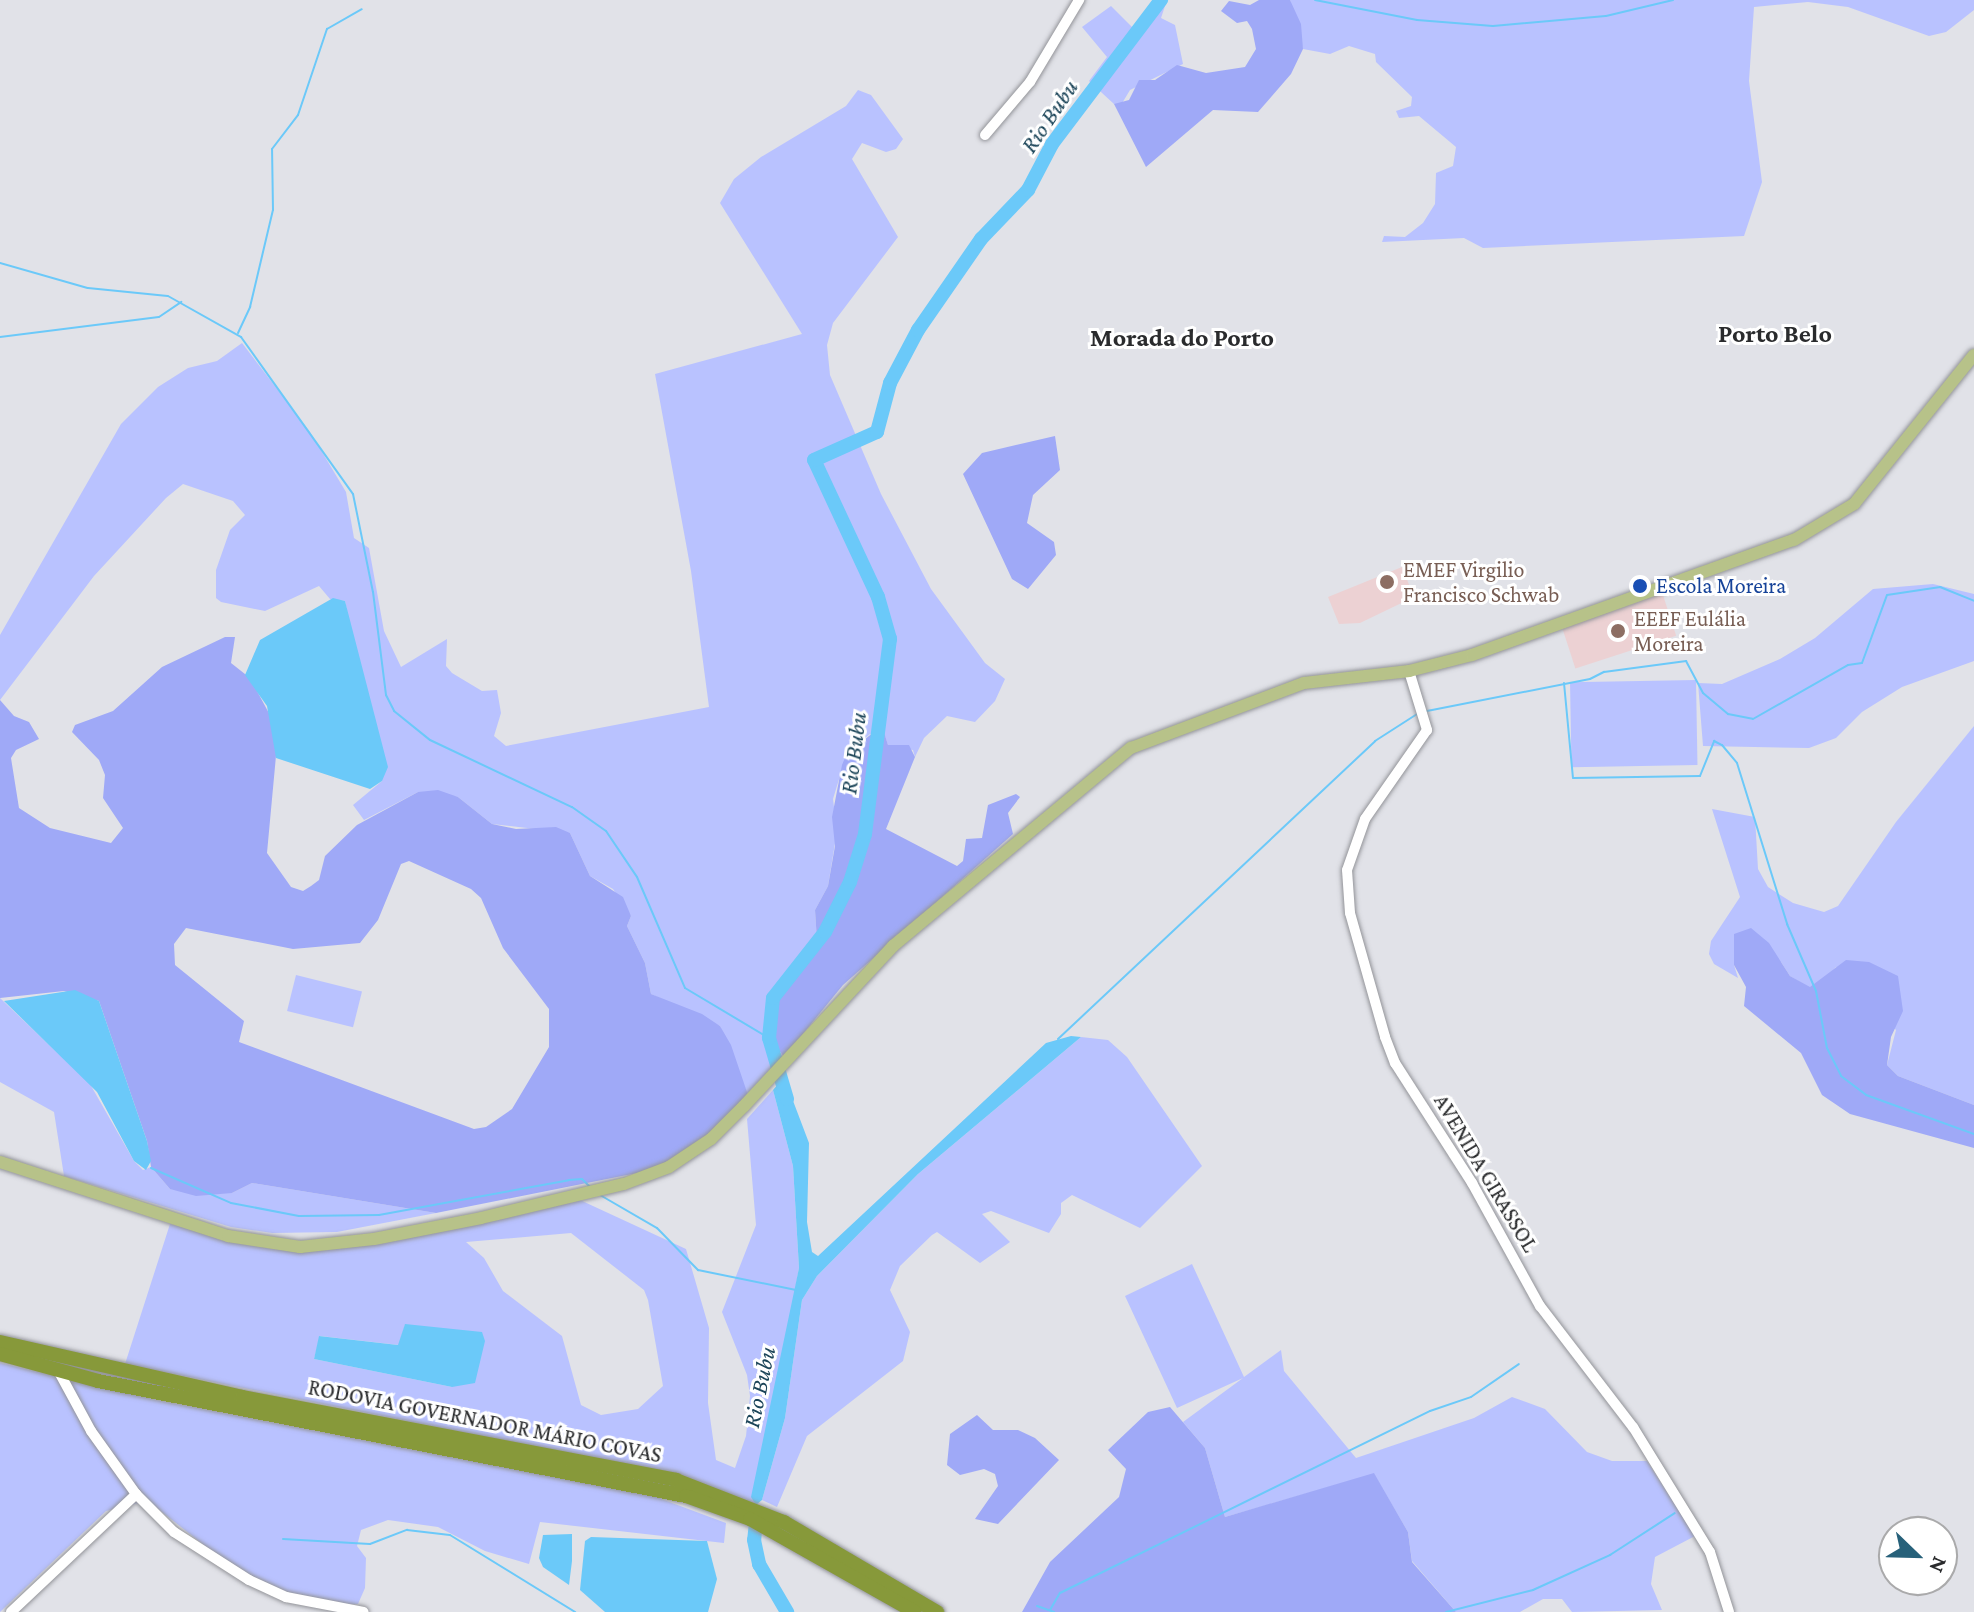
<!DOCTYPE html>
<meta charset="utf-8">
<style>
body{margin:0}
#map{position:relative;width:1974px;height:1612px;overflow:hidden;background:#e1e2e8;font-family:"Crimson Pro",serif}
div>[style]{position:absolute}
.education>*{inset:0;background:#ecd1d3;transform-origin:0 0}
.green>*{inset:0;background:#b9c2ff;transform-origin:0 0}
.forest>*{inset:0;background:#9fa9f7}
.water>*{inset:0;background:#6bc9f9}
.stream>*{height:2px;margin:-1px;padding:0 1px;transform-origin:1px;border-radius:1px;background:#6bc9f9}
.river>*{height:14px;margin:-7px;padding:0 7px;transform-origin:7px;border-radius:7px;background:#6bc9f9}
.roads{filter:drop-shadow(0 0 2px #939499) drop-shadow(0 0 2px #939499)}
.tertiary>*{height:10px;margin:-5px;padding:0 5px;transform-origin:5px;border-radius:5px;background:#fff}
.primary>*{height:12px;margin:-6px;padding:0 6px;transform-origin:6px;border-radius:6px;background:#b7c289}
.motorway>*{height:14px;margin:-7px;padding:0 7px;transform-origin:7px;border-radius:7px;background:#87993a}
.dots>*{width:22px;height:22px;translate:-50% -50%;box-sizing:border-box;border:4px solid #fff;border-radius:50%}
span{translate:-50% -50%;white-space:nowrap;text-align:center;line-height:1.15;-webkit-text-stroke:6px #fff;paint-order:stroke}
.education-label{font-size:22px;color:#785e54}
.left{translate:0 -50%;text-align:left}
.transit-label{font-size:22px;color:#164399}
.street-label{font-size:22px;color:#2a2b2d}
.water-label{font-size:24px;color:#1b4458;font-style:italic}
.quarter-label{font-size:26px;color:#2a2b2d;font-weight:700}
.north{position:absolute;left:1878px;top:1516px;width:80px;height:80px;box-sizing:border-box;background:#fff;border:2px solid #aaaaab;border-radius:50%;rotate:113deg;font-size:22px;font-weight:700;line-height:32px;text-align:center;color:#2a2b2d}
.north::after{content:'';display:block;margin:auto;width:28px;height:36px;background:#27617a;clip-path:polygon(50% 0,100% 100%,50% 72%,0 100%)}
</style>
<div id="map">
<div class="education">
<i style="clip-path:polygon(1402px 567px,1414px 597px,1360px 623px,1339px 624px,1328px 597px)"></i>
<i style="left:1662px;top:592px;width:46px;height:106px;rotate:72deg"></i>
</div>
<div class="green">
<i style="clip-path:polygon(1160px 0,1167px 0,1161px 18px,1175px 25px,1183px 64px,1130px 90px,1121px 105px,1114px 104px,1089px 81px,1107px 57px,1082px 27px,1111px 6px,1133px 28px)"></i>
<i style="clip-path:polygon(1290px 0,1974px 0,1974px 10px,1946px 32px,1929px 36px,1848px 7px,1808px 2px,1754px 7px,1749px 81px,1762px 182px,1744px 236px,1483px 248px,1464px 238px,1382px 242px,1384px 236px,1405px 237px,1423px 223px,1435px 204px,1436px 173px,1453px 166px,1456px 147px,1419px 116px,1399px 118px,1396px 111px,1411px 106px,1412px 97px,1376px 62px,1375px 54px,1349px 46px,1330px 54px,1303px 49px)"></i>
<i style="clip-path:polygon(858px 90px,871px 95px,903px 139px,896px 149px,886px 152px,862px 143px,852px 159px,898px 237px,833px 323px,827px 345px,830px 375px,881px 494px,931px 589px,985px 663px,1005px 679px,995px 701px,975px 722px,947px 716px,924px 738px,915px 757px,913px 750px,888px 745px,884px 733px,870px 734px,847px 753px,833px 799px,837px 831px,828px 886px,815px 910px,817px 941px,778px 993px,775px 1047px,784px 1057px,749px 1098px,720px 1026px,651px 994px,645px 963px,627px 926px,631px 916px,613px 889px,590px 876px,570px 833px,492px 824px,458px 797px,418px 792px,364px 820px,353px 805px,382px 781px,345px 601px,330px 599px,319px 586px,265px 611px,221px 602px,216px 598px,216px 570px,230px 530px,245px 515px,233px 501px,183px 484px,166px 498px,94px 576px,0 700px,0 635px,121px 424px,158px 387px,188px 368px,217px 361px,242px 343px,310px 432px,346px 492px,354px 538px,369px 548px,384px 631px,401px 667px,447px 639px,446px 666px,452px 673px,482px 691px,497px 690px,501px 713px,494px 736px,506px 746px,709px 707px,691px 571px,655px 374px,802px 334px,720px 203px,734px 179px,761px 157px,846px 106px)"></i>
<i style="clip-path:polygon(1933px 584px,1974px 594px,1974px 661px,1902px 687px,1862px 712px,1836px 738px,1809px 748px,1703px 746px,1698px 683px,1722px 684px,1780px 659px,1815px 638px,1873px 589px)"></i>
<i style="left:1696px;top:680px;width:85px;height:126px;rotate:89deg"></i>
<i style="clip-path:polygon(1974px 726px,1974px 1105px,1898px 1076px,1887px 1065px,1896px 1030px,1836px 967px,1824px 981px,1810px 988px,1790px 976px,1781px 962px,1734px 965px,1738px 978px,1714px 964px,1709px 954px,1711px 941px,1740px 897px,1712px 809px,1755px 817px,1758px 869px,1768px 887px,1793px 903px,1824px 912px,1838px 906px,1896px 822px)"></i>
<i style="left:296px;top:975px;width:68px;height:37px;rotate:14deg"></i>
<i style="clip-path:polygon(0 998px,90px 1084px,134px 1161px,143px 1170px,151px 1167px,170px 1189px,232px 1193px,252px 1183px,436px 1213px,337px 1232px,272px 1233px,231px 1227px,64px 1176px,54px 1112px,0 1082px)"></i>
<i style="clip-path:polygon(1081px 1037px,1108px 1040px,1127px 1057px,1202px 1166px,1140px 1228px,1072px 1195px,1061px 1203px,1061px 1214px,1049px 1233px,991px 1211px,982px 1214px,1010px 1242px,980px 1263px,937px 1232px,932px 1235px,900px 1266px,890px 1290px,910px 1332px,903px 1361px,807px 1436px,777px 1507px,762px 1500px,785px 1418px,802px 1300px,817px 1276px,918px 1174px)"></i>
<i style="clip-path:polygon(evenodd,773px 1090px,793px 1166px,799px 1268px,756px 1505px,645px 1469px,125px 1364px,170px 1224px,248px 1245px,301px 1251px,580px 1200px,686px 1249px,709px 1328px,708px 1403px,716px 1460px,735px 1468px,746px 1436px,750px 1396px,747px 1375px,722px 1312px,756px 1225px,747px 1119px,773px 1090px,571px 1233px,644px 1290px,648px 1300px,663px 1386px,638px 1409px,601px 1415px,581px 1405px,562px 1336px,503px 1291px,484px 1258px,466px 1242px,571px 1233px,773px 1090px,405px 1325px,452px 1387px,314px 1359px,320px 1336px,399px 1345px,405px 1325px)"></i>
<i style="clip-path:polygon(1192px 1264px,1244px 1377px,1281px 1350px,1284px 1371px,1356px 1458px,1474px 1418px,1512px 1397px,1545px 1409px,1587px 1452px,1612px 1461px,1647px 1461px,1695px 1536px,1655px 1557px,1651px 1584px,1662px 1610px,1572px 1612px,1562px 1599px,1543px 1599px,1520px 1612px,1456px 1612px,1412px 1561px,1408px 1532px,1374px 1474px,1225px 1517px,1205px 1448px,1183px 1422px,1243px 1378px,1177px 1408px,1125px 1296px)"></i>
<i style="clip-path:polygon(0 1363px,155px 1400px,656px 1497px,726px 1523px,724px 1543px,540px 1522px,529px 1564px,485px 1551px,438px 1527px,388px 1520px,361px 1530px,357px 1546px,366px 1558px,365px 1588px,358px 1604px,341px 1605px,283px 1592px,242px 1575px,148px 1501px,106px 1511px,0 1612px)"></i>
</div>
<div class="forest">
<i style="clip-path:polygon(1259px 0,1290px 0,1301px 24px,1303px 49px,1291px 74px,1258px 112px,1213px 110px,1146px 167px,1114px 104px,1129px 100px,1139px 80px,1155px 80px,1177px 65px,1206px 73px,1245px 67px,1256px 49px,1252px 29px,1247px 21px,1237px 23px,1221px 11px,1229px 1px,1250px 5px)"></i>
<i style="clip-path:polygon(1055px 436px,1060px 470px,1033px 495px,1027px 523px,1054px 542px,1056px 555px,1028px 589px,1012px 579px,963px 474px,982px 453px)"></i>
<i style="clip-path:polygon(evenodd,225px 637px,235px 637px,231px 663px,250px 678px,271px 717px,277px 745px,267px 853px,291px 887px,303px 891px,311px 886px,319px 880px,325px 856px,357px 825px,418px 792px,438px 790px,458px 797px,492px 824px,516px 829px,556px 827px,570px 833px,590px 876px,623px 897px,631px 916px,627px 926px,645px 963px,651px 994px,702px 1014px,720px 1026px,731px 1045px,749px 1098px,721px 1129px,674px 1159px,642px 1172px,436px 1213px,252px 1183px,232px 1193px,196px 1196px,170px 1189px,151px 1167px,147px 1141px,99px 1001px,64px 991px,0 998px,0 700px,14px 716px,29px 722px,39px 739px,16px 750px,11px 758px,19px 808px,50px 828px,111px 843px,123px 828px,103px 798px,105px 775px,99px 760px,72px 732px,75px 725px,113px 711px,162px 667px,225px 637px,409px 861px,471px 889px,481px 898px,503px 948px,549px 1009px,549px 1047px,512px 1109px,486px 1127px,474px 1129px,239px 1042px,244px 1021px,175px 965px,174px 944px,186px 928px,293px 949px,360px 943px,378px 920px,401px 864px,409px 861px)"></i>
<i style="clip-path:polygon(878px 729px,883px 729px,888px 745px,909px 745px,915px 757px,886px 829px,957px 866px,963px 861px,966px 839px,982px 838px,988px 805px,1016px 794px,1020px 797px,1008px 813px,1013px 834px,843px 985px,784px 1057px,770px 1039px,771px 1011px,789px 975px,817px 941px,815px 910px,828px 886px,835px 846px,832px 817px,842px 765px,847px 753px)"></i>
<i style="clip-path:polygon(1751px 928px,1769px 943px,1790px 976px,1810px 987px,1846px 960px,1869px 962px,1898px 976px,1903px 1011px,1891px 1037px,1887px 1065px,1898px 1076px,1974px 1105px,1974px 1148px,1850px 1114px,1822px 1095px,1801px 1053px,1744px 1006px,1746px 987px,1734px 965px,1734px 934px)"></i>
<i style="clip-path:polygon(1170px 1407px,1205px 1448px,1225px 1517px,1374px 1473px,1408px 1532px,1412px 1562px,1456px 1612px,1022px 1612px,1050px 1562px,1119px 1497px,1126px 1469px,1108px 1450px,1148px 1412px)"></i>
<i style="clip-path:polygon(977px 1415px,993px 1430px,1018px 1430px,1035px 1438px,1059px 1460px,998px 1524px,975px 1519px,998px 1486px,995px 1474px,984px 1469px,960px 1475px,947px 1465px,950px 1434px)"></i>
</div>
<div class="water">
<i style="clip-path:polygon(333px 598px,345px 601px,388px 767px,382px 781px,370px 789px,276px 758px,267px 706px,245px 675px,260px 640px)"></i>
<i style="clip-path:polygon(75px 990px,99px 1001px,147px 1141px,151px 1161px,146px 1170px,134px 1161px,97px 1092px,4px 1001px)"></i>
<i style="clip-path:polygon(1071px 1036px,1081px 1037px,918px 1174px,817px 1276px,802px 1300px,785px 1418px,762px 1500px,756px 1505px,751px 1497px,799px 1268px,793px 1166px,773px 1090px,784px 1077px,809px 1143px,807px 1222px,812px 1252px,818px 1256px,1046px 1043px)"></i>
<i style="clip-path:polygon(405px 1324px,482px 1332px,485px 1341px,475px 1383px,452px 1387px,314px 1359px,319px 1336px,398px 1345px)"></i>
<i style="clip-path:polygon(572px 1534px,572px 1561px,569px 1585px,543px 1567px,539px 1558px,543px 1535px)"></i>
<i style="clip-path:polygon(591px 1537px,707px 1541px,717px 1579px,708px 1612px,605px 1612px,580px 1590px,585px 1541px)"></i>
</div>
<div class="stream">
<i style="left:1315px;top:0;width:104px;rotate:11.1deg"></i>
<i style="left:1417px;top:20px;width:76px;rotate:4.5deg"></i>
<i style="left:1493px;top:26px;width:113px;rotate:-5.1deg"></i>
<i style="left:1606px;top:16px;width:69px;rotate:-13.4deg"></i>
<i style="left:0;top:263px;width:91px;rotate:15.9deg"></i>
<i style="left:88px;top:288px;width:80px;rotate:5.7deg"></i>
<i style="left:168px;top:296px;width:84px;rotate:29.3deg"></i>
<i style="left:241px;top:337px;width:193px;rotate:54.5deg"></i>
<i style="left:353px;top:494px;width:100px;rotate:78.5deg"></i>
<i style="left:373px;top:592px;width:104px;rotate:82.8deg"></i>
<i style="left:386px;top:695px;width:18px;rotate:63deg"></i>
<i style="left:394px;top:711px;width:46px;rotate:38.9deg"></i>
<i style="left:430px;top:740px;width:157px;rotate:25.3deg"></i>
<i style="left:572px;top:807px;width:42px;rotate:35.2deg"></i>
<i style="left:606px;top:831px;width:55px;rotate:56deg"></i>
<i style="left:637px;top:877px;width:121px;rotate:66.6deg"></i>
<i style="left:685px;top:988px;width:98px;rotate:30.8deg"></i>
<i style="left:238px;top:333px;width:29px;rotate:-65deg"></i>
<i style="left:250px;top:307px;width:100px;rotate:-76.7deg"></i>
<i style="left:273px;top:210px;width:61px;rotate:-90.9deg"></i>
<i style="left:272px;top:149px;width:43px;rotate:-52.6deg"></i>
<i style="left:298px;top:115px;width:91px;rotate:-71.4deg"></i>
<i style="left:327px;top:29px;width:40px;rotate:-29.7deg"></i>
<i style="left:0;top:337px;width:160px;rotate:-7.2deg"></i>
<i style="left:159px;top:317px;width:27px;rotate:-34deg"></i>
<i style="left:1564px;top:683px;width:95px;rotate:84.6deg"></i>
<i style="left:1573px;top:778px;width:127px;rotate:-0.9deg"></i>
<i style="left:1700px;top:776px;width:38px;rotate:-68deg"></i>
<i style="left:1714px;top:741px;width:9px;rotate:27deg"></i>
<i style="left:1722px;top:745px;width:23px;rotate:50deg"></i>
<i style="left:1737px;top:763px;width:169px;rotate:72.7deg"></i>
<i style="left:1787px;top:924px;width:73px;rotate:66.6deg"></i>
<i style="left:1816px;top:991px;width:58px;rotate:79.1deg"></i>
<i style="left:1827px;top:1048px;width:31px;rotate:63deg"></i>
<i style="left:1841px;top:1076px;width:31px;rotate:37deg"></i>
<i style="left:1866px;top:1095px;width:115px;rotate:19.9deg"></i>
<i style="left:1427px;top:711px;width:166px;rotate:-11.1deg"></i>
<i style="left:1590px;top:679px;width:16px;rotate:-27deg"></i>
<i style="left:1604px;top:672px;width:83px;rotate:-7.6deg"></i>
<i style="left:1686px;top:661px;width:36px;rotate:62deg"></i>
<i style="left:1703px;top:693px;width:33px;rotate:40deg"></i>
<i style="left:1728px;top:714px;width:25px;rotate:11deg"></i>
<i style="left:1753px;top:719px;width:109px;rotate:-29.6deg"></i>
<i style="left:1848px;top:665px;width:14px;rotate:-8deg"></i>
<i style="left:1862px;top:663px;width:72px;rotate:-69.8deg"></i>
<i style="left:1887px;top:595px;width:54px;rotate:-8.6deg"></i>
<i style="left:1940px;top:587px;width:37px;rotate:22deg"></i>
<i style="left:1058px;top:1039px;width:435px;rotate:-43.2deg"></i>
<i style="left:1375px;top:741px;width:50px;rotate:-32.7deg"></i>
<i style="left:151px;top:1168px;width:87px;rotate:23.6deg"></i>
<i style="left:231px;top:1203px;width:69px;rotate:10.8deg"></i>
<i style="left:299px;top:1216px;width:80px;rotate:-0.7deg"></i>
<i style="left:379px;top:1215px;width:193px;rotate:-10.4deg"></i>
<i style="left:569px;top:1180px;width:13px;rotate:-4deg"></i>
<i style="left:582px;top:1179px;width:10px;rotate:45deg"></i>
<i style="left:600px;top:1195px;width:66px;rotate:30.1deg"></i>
<i style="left:657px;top:1228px;width:59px;rotate:45.7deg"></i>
<i style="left:698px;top:1270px;width:100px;rotate:11.5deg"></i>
<i style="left:283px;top:1539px;width:87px;rotate:3.3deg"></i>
<i style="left:370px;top:1544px;width:40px;rotate:-21deg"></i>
<i style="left:407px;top:1530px;width:43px;rotate:6.6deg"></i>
<i style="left:450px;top:1535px;width:147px;rotate:31.6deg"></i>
<i style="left:1037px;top:1606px;width:18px;rotate:19deg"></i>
<i style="left:1050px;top:1610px;width:20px;rotate:-60deg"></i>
<i style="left:1060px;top:1593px;width:412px;rotate:-26.2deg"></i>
<i style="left:1430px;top:1411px;width:43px;rotate:-18.9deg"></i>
<i style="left:1471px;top:1397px;width:58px;rotate:-34.5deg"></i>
<i style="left:1446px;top:1612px;width:90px;rotate:-14.2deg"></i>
<i style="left:1533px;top:1590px;width:85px;rotate:-24.4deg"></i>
<i style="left:1610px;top:1555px;width:77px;rotate:-32.9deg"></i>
</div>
<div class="river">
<i style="left:787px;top:1099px;width:64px;rotate:-106.4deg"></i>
<i style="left:769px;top:1038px;width:40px;rotate:-84.3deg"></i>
<i style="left:773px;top:998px;width:84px;rotate:-51.8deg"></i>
<i style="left:825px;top:932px;width:56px;rotate:-63.4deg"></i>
<i style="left:850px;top:882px;width:50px;rotate:-72.6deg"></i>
<i style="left:865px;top:834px;width:197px;rotate:-82.7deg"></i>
<i style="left:890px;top:639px;width:44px;rotate:-105.9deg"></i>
<i style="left:878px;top:597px;width:151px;rotate:-115deg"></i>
<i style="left:814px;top:460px;width:69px;rotate:-24deg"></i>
<i style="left:877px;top:432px;width:51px;rotate:-75.1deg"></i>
<i style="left:890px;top:383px;width:60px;rotate:-62.2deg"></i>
<i style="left:918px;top:330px;width:111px;rotate:-55.3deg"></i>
<i style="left:981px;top:239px;width:68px;rotate:-46.2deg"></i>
<i style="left:1028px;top:190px;width:52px;rotate:-62.4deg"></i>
<i style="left:1052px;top:144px;width:181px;rotate:-52.9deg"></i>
<i style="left:757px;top:1513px;width:27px;rotate:96deg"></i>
<i style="left:754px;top:1540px;width:25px;rotate:78deg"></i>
<i style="left:759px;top:1564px;width:56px;rotate:59.7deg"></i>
</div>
<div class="roads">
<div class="tertiary">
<i style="left:985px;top:135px;width:70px;rotate:-49.7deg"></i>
<i style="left:1030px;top:82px;width:96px;rotate:-59.1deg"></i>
<i style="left:1409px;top:671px;width:62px;rotate:73deg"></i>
<i style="left:1427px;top:730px;width:108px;rotate:124.9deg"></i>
<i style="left:1365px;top:819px;width:54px;rotate:109.4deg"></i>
<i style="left:1347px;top:870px;width:43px;rotate:86deg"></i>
<i style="left:1350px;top:913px;width:129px;rotate:74.2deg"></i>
<i style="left:1385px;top:1037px;width:28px;rotate:69deg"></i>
<i style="left:1395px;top:1063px;width:143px;rotate:57.3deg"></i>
<i style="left:1472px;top:1183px;width:141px;rotate:61.1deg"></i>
<i style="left:1540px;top:1306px;width:153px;rotate:52.5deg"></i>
<i style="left:1633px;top:1427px;width:147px;rotate:58.4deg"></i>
<i style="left:1710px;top:1552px;width:63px;rotate:72.4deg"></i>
<i style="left:59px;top:1372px;width:67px;rotate:61.5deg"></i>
<i style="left:91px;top:1431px;width:77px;rotate:54.5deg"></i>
<i style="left:136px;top:1494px;width:54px;rotate:45deg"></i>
<i style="left:174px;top:1532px;width:89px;rotate:32.6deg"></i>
<i style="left:249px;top:1580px;width:41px;rotate:24.7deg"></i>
<i style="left:286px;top:1597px;width:79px;rotate:10.9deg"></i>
<i style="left:11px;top:1612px;width:172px;rotate:-43.3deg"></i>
</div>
<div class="primary">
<i style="left:0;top:1162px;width:240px;rotate:18deg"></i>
<i style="left:228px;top:1236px;width:73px;rotate:8.7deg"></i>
<i style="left:300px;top:1247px;width:74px;rotate:-6.2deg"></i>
<i style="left:374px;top:1239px;width:109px;rotate:-11.1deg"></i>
<i style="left:481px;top:1218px;width:147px;rotate:-13.4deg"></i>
<i style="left:624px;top:1184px;width:48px;rotate:-20.7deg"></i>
<i style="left:669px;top:1167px;width:50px;rotate:-33.7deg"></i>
<i style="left:711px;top:1139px;width:47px;rotate:-45deg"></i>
<i style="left:744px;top:1106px;width:219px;rotate:-47deg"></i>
<i style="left:893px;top:946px;width:310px;rotate:-39.8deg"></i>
<i style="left:1131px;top:748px;width:185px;rotate:-20.6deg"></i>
<i style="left:1304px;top:683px;width:106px;rotate:-6.5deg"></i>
<i style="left:1409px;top:671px;width:65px;rotate:-14.3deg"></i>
<i style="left:1472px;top:655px;width:342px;rotate:-19.7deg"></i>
<i style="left:1794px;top:540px;width:70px;rotate:-31deg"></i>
<i style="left:1854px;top:504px;width:191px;rotate:-51.2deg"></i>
</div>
<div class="motorway">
<i style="left:0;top:1342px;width:248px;rotate:12.8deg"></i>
<i style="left:242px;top:1397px;width:442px;rotate:10.8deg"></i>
<i style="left:676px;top:1480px;width:116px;rotate:21.3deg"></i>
<i style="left:784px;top:1522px;width:178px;rotate:30.5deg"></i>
<i style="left:0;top:1354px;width:102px;rotate:15.4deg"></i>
<i style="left:98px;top:1381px;width:599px;rotate:11.07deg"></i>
<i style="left:686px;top:1496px;width:68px;rotate:19.8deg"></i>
<i style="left:750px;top:1519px;width:189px;rotate:29.4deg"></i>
</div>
</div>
<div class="dots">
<i style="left:1387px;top:582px;background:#8d6e63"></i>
<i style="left:1640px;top:586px;background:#1a4fb4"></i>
<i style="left:1618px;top:631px;background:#8d6e63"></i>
</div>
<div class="education-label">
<span class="left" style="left:1403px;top:582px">EMEF Virgilio<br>Francisco Schwab</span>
<span class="left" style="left:1634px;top:631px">EEEF Eulália<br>Moreira</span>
</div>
<div class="transit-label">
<span class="left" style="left:1656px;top:586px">Escola Moreira</span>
</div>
<div class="street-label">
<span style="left:1486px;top:1173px;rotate:59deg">AVENIDA GIRASSOL</span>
<span style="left:485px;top:1421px;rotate:11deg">RODOVIA GOVERNADOR MÁRIO COVAS</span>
</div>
<div class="water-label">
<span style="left:1049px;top:116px;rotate:-56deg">Rio Bubu</span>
<span style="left:853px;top:753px;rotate:-83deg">Rio Bubu</span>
<span style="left:759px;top:1387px;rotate:-78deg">Rio Bubu</span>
</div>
<div class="quarter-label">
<span style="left:1775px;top:334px">Porto Belo</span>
<span style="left:1182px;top:338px">Morada do Porto</span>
</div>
<div class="north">N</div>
</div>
